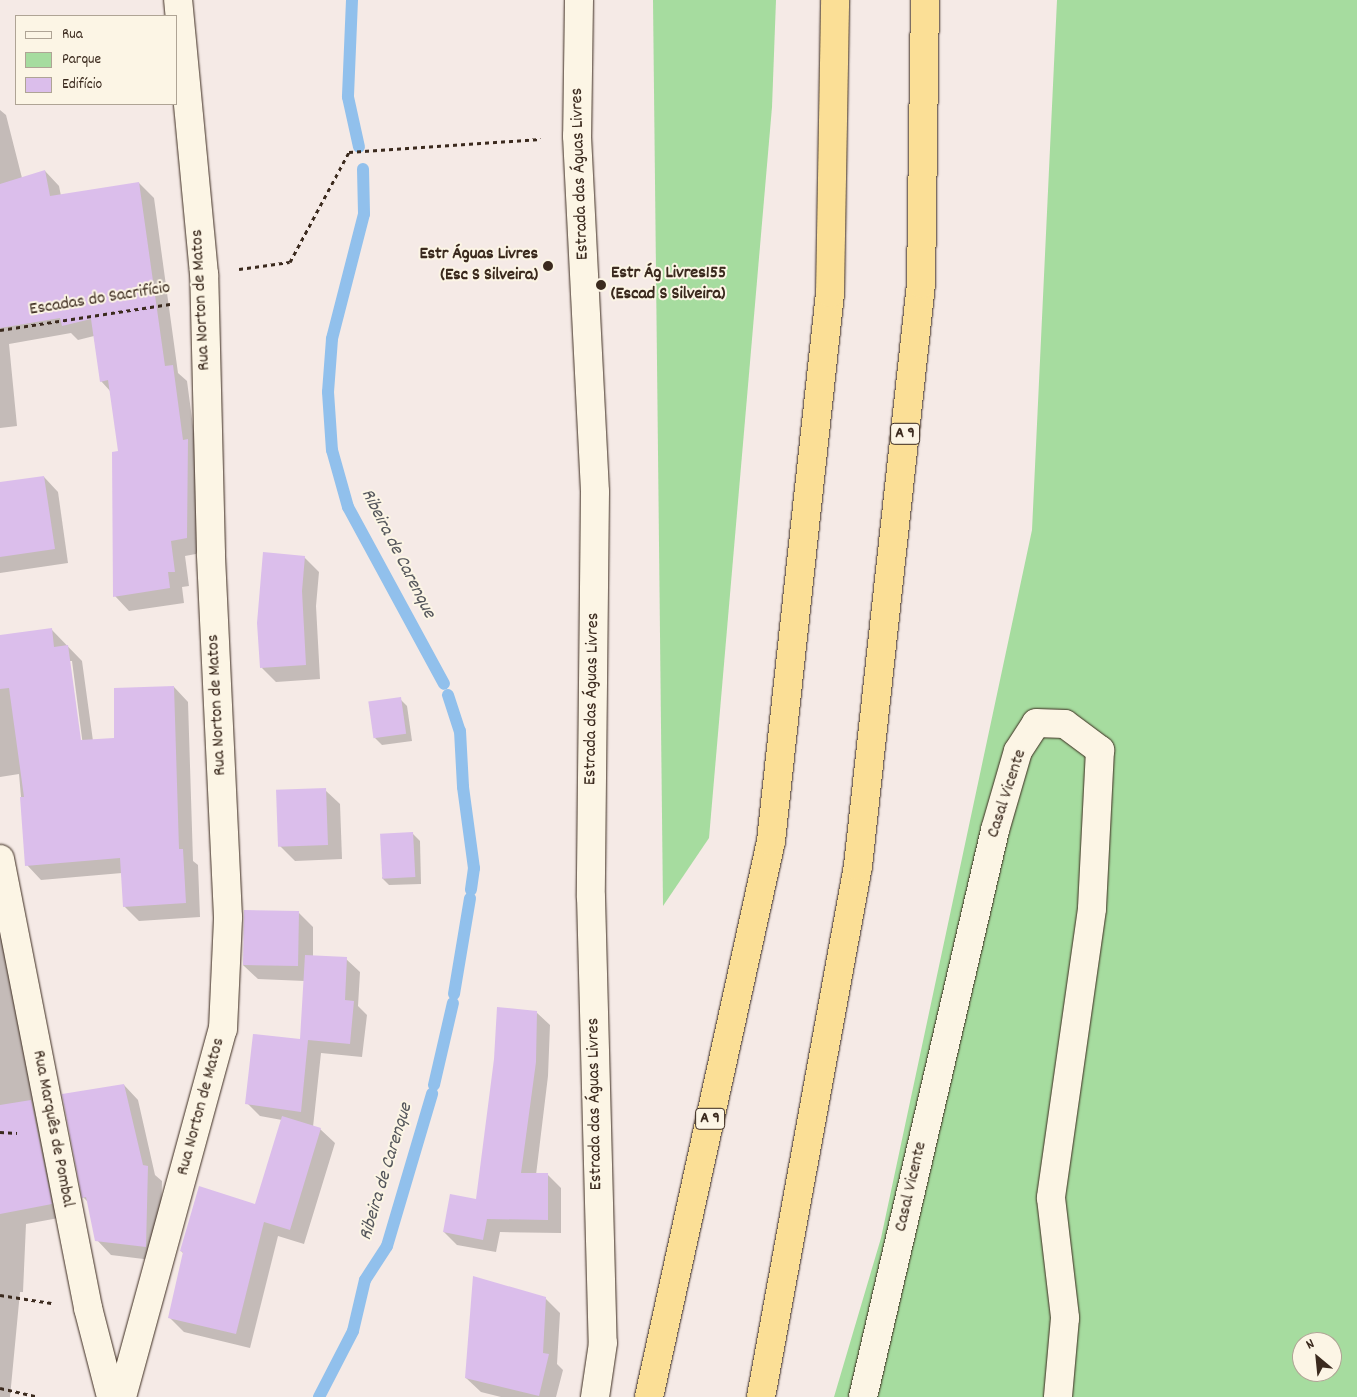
<!DOCTYPE html>
<meta charset="utf-8">
<style>
body{margin:0}
#map{position:relative;width:1357px;height:1397px;overflow:hidden;background:#f5eae6;font-family:Dekko,sans-serif}
div>[style]{position:absolute}
.green>*{inset:0;background:#a6dc9f}
.shadow>*{inset:0;background:#0003}
.stream>*{height:12px;margin:-6px;padding:0 6px;transform-origin:6px;border-radius:6px;background:#91c0ec}
.building>*{inset:0;background:#dbbeeb;transform-origin:0 0}
.path>*{height:3px;margin-top:-1.5px;transform-origin:0;background:repeating-linear-gradient(90deg,#3b2a1e 0 4px,transparent 0 8px)}
.roads{filter:drop-shadow(0 0 1px #3b2a1e) drop-shadow(0 0 1px #3b2a1e)}
.minor>*{height:28px;margin:-14px;padding:0 14px;transform-origin:14px;border-radius:14px;background:#fcf5e5}
.highway>*{height:28px;margin:-14px;padding:0 14px;transform-origin:14px;border-radius:14px;background:#fbdf96}
.dots>*{width:14px;height:14px;translate:-50% -50%;box-sizing:border-box;border:2px solid #fcf5e5;border-radius:50%}
span{translate:-50% -50%;white-space:nowrap;text-align:center;line-height:1.15;-webkit-text-stroke:4px #fcf5e5;paint-order:stroke}
.shield-label span{padding:1px 4px;background:#fcf5e5;border:1px solid;border-radius:4px;-webkit-text-stroke-width:0}
.shield-label{font-size:16px;color:#3b2a1e;font-weight:700}
.street-label{font-size:18px;color:#3b2a1e}
.poi-label{font-size:18px;color:#3b2a1e;font-weight:700}
.right{translate:-100% -50%;text-align:right}
.left{translate:0 -50%;text-align:left}
.water-label{font-size:19px;color:#55575c;font-style:italic}
.legend{position:absolute;left:15px;top:15px;width:162px;height:90px;box-sizing:border-box;background:#fcf5e5;border:1px solid #afa495;margin:0;padding:6px 9px;list-style:none;font-size:15px;color:#3b2a1e}
.legend li{display:flex;align-items:center;gap:10px;height:25px}
.legend b{width:25px;border:1px solid #afa495}
.north{position:absolute;left:1292px;top:1332px;width:50px;height:50px;box-sizing:border-box;background:#fcf5e5;border:1px solid #afa495;border-radius:50%;rotate:332deg;font-size:14px;font-weight:700;line-height:20px;text-align:center;color:#3b2a1e}
.north::after{content:'';display:block;margin:auto;width:18px;height:22px;background:#3b2a1e;clip-path:polygon(50% 0,100% 100%,50% 72%,0 100%)}
</style>
<div id="map">
<div class="green">
<i style="clip-path:polygon(653px 0,776px 0,772px 107px,709px 838px,663px 906px)"></i>
<i style="clip-path:polygon(evenodd,1057px 0,1357px 0,1357px 1397px,834px 1397px,881px 1238px,1032px 530px,1057px 0,1302px 1342px,1332px 1342px,1332px 1372px,1302px 1372px,1302px 1342px)"></i>
</div>
<div class="shadow">
<i style="clip-path:polygon(0 110px,6px 115px,22px 178px,45px 171px,59px 186px,61px 196px,139px 183px,154px 198px,178px 373px,187px 381px,196px 449px,201px 553px,185px 556px,189px 586px,182px 587px,184px 603px,129px 611px,115px 596px,119px 452px,111px 392px,101px 381px,94px 336px,78px 340px,71px 333px,9px 344px,17px 426px,0 428px)"></i>
<i style="clip-path:polygon(44px 477px,58px 492px,68px 563px,0 573px,0 484px)"></i>
<i style="clip-path:polygon(304px 557px,319px 572px,316px 606px,320px 679px,276px 682px,262px 668px)"></i>
<i style="clip-path:polygon(evenodd,51px 629px,82px 661px,93px 741px,116px 739px,174px 687px,188px 702px,193px 861px,198px 865px,200px 917px,139px 921px,124px 906px,122px 873px,41px 880px,27px 865px,19px 774px,0 777px,0 636px,51px 629px,69px 661px,72px 661px,83px 746px,81px 747px,69px 661px)"></i>
<i style="clip-path:polygon(400px 699px,407px 706px,412px 741px,382px 745px,375px 738px)"></i>
<i style="clip-path:polygon(325px 790px,340px 804px,342px 859px,295px 861px,280px 846px)"></i>
<i style="clip-path:polygon(413px 834px,420px 841px,421px 884px,389px 885px,382px 878px)"></i>
<i style="clip-path:polygon(299px 913px,313px 927px,313px 957px,346px 959px,360px 972px,358px 1006px,367px 1015px,362px 1057px,321px 1053px,313px 1127px,320px 1129px,335px 1143px,304px 1244px,278px 1236px,250px 1348px,184px 1332px,170px 1318px,184px 1254px,181px 1251px,256px 1206px,282px 1120px,260px 1116px,247px 1103px,301px 1041px,305px 981px,258px 979px,243px 965px)"></i>
<i style="clip-path:polygon(0 926px,34px 1104px,44px 1115px,64px 1217px,26px 1224px,23px 1292px,20px 1292px,10px 1397px,0 1397px)"></i>
<i style="clip-path:polygon(536px 1012px,550px 1025px,548px 1076px,536px 1175px,548px 1175px,561px 1188px,561px 1233px,500px 1232px,496px 1252px,457px 1245px,444px 1232px,477px 1200px)"></i>
<i style="clip-path:polygon(124px 1085px,138px 1100px,155px 1175px,162px 1181px,160px 1261px,111px 1255px,97px 1240px,89px 1203px,83px 1197px)"></i>
<i style="clip-path:polygon(545px 1298px,560px 1313px,557px 1364px,563px 1370px,556px 1397px,501px 1397px,481px 1392px,466px 1378px)"></i>
</div>
<div class="stream">
<i style="left:352px;top:0;width:97px;rotate:92.4deg"></i>
<i style="left:348px;top:97px;width:51px;rotate:77.6deg"></i>
<i style="left:363px;top:169px;width:45px;rotate:88.7deg"></i>
<i style="left:364px;top:214px;width:129px;rotate:104.4deg"></i>
<i style="left:332px;top:339px;width:53px;rotate:94.3deg"></i>
<i style="left:328px;top:392px;width:58px;rotate:86.1deg"></i>
<i style="left:332px;top:450px;width:59px;rotate:74.3deg"></i>
<i style="left:348px;top:507px;width:201px;rotate:61.5deg"></i>
<i style="left:448px;top:695px;width:38px;rotate:72deg"></i>
<i style="left:460px;top:731px;width:56px;rotate:86.9deg"></i>
<i style="left:463px;top:787px;width:82px;rotate:82.3deg"></i>
<i style="left:474px;top:868px;width:22px;rotate:98deg"></i>
<i style="left:454px;top:994px;width:97px;rotate:-80.5deg"></i>
<i style="left:434px;top:1085px;width:84px;rotate:-77deg"></i>
<i style="left:319px;top:1397px;width:74px;rotate:-62.7deg"></i>
<i style="left:353px;top:1331px;width:52px;rotate:-76.8deg"></i>
<i style="left:365px;top:1280px;width:40px;rotate:-57.1deg"></i>
<i style="left:387px;top:1246px;width:159px;rotate:-73.5deg"></i>
</div>
<div class="building">
<i style="clip-path:polygon(45px 170px,50px 196px,139px 182px,165px 366px,173px 365px,183px 440px,188px 439px,187px 538px,171px 541px,175px 572px,168px 572px,170px 588px,113px 597px,112px 452px,118px 451px,108px 380px,100px 382px,91px 319px,62px 326px,60px 318px,0 328px,0 184px)"></i>
<i style="clip-path:polygon(44px 476px,55px 549px,0 557px,0 482px)"></i>
<i style="clip-path:polygon(263px 552px,305px 556px,302px 591px,306px 665px,260px 668px,257px 623px)"></i>
<i style="clip-path:polygon(52px 628px,54px 647px,68px 645px,81px 740px,114px 738px,114px 688px,174px 686px,179px 849px,183px 849px,186px 903px,123px 907px,120px 858px,25px 866px,20px 797px,24px 797px,9px 688px,0 689px,0 635px)"></i>
<i style="left:401px;top:697px;width:37px;height:33px;rotate:82deg"></i>
<i style="left:326px;top:788px;width:57px;height:50px;rotate:88deg"></i>
<i style="left:413px;top:832px;width:45px;height:33px;rotate:87deg"></i>
<i style="left:244px;top:910px;width:55px;height:55px;rotate:1deg"></i>
<i style="clip-path:polygon(305px 955px,347px 957px,345px 1000px,354px 1001px,350px 1044px,308px 1040px,301px 1112px,245px 1104px,253px 1034px,300px 1039px)"></i>
<i style="clip-path:polygon(497px 1007px,537px 1011px,536px 1062px,521px 1173px,548px 1173px,548px 1220px,487px 1219px,483px 1240px,443px 1232px,450px 1194px,476px 1199px,494px 1059px)"></i>
<i style="clip-path:polygon(124px 1084px,143px 1165px,148px 1166px,146px 1247px,95px 1241px,86px 1197px,82px 1198px,62px 1094px)"></i>
<i style="clip-path:polygon(31px 1100px,52px 1204px,0 1214px,0 1105px)"></i>
<i style="clip-path:polygon(282px 1116px,321px 1128px,290px 1230px,264px 1222px,236px 1334px,168px 1318px,183px 1252px,180px 1251px,199px 1186px,255px 1204px)"></i>
<i style="clip-path:polygon(473px 1276px,546px 1297px,543px 1353px,549px 1354px,539px 1396px,465px 1378px)"></i>
</div>
<div class="path">
<i style="left:239px;top:269px;width:51px;rotate:-7.8deg"></i>
<i style="left:290px;top:262px;width:125px;rotate:-61.8deg"></i>
<i style="left:349px;top:152px;width:192px;rotate:-3.9deg"></i>
<i style="left:0;top:330px;width:172px;rotate:-8.7deg"></i>
<i style="left:0;top:1132px;width:17px;rotate:3deg"></i>
<i style="left:0;top:1295px;width:52px;rotate:8.9deg"></i>
<i style="left:0;top:1388px;width:39px;rotate:13deg"></i>
</div>
<div class="roads">
<div class="minor">
<i style="left:579px;top:0;width:136px;rotate:90.8deg"></i>
<i style="left:577px;top:136px;width:356px;rotate:87.1deg"></i>
<i style="left:595px;top:492px;width:405px;rotate:90.6deg"></i>
<i style="left:591px;top:897px;width:446px;rotate:88.5deg"></i>
<i style="left:603px;top:1343px;width:55px;rotate:98.4deg"></i>
<i style="left:0;top:859px;width:458px;rotate:78.9deg"></i>
<i style="left:88px;top:1308px;width:92px;rotate:75.5deg"></i>
<i style="left:122px;top:1397px;width:382px;rotate:-74.7deg"></i>
<i style="left:223px;top:1029px;width:112px;rotate:-87.4deg"></i>
<i style="left:228px;top:917px;width:364px;rotate:-92.7deg"></i>
<i style="left:211px;top:553px;width:279px;rotate:-91.4deg"></i>
<i style="left:204px;top:274px;width:275px;rotate:-95.4deg"></i>
<i style="left:863px;top:1397px;width:582px;rotate:-76.89deg"></i>
<i style="left:995px;top:830px;width:82px;rotate:-73.8deg"></i>
<i style="left:1018px;top:751px;width:33px;rotate:-57deg"></i>
<i style="left:1036px;top:723px;width:29px;rotate:2deg"></i>
<i style="left:1065px;top:724px;width:44px;rotate:36.6deg"></i>
<i style="left:1100px;top:750px;width:159px;rotate:92.9deg"></i>
<i style="left:1092px;top:909px;width:292px;rotate:98.1deg"></i>
<i style="left:1051px;top:1198px;width:121px;rotate:83.3deg"></i>
<i style="left:1065px;top:1318px;width:79px;rotate:95.1deg"></i>
</div>
<div class="highway">
<i style="left:649px;top:1397px;width:569px;rotate:-77.62deg"></i>
<i style="left:771px;top:841px;width:551px;rotate:-83.85deg"></i>
<i style="left:830px;top:293px;width:293px;rotate:-89deg"></i>
<i style="left:761px;top:1397px;width:540px;rotate:-79.65deg"></i>
<i style="left:858px;top:866px;width:585px;rotate:-83.82deg"></i>
<i style="left:921px;top:284px;width:284px;rotate:-89.2deg"></i>
</div>
</div>
<div class="dots">
<i style="left:548px;top:266px;background:#3b2a1e"></i>
<i style="left:601px;top:285px;background:#3b2a1e"></i>
</div>
<div class="shield-label">
<span style="left:905px;top:434px">A 9</span>
<span style="left:710px;top:1119px">A 9</span>
</div>
<div class="street-label">
<span style="left:581px;top:174px;rotate:-92deg">Estrada das Águas Livres</span>
<span style="left:100px;top:300px;rotate:-9deg">Escadas do Sacrifício</span>
<span style="left:202px;top:300px;rotate:-93deg">Rua Norton de Matos</span>
<span style="left:593px;top:699px;rotate:-89deg">Estrada das Águas Livres</span>
<span style="left:218px;top:705px;rotate:-93deg">Rua Norton de Matos</span>
<span style="left:1008px;top:794px;rotate:-72deg">Casal Vicente</span>
<span style="left:596px;top:1104px;rotate:-91deg">Estrada das Águas Livres</span>
<span style="left:202px;top:1107px;rotate:-75deg">Rua Norton de Matos</span>
<span style="left:52px;top:1129px;rotate:79deg">Rua Marquês de Pombal</span>
<span style="left:912px;top:1187px;rotate:-77deg">Casal Vicente</span>
</div>
<div class="poi-label">
<span class="right" style="left:538px;top:266px">Estr Águas Livres<br>(Esc S Silveira)</span>
<span class="left" style="left:611px;top:285px">Estr Ág Livres155<br>(Escad S Silveira)</span>
</div>
<div class="water-label">
<span style="left:397px;top:554px;rotate:63deg">Ribeira de Carenque</span>
<span style="left:387px;top:1172px;rotate:-73deg">Ribeira de Carenque</span>
</div>
<ul class="legend">
<li><b style="height:6px;background:#fcf5e5"></b>Rua</li>
<li><b style="height:14px;background:#a6dc9f"></b>Parque</li>
<li><b style="height:14px;background:#dbbeeb"></b>Edifício</li>
</ul>
<div class="north">N</div>
</div>
